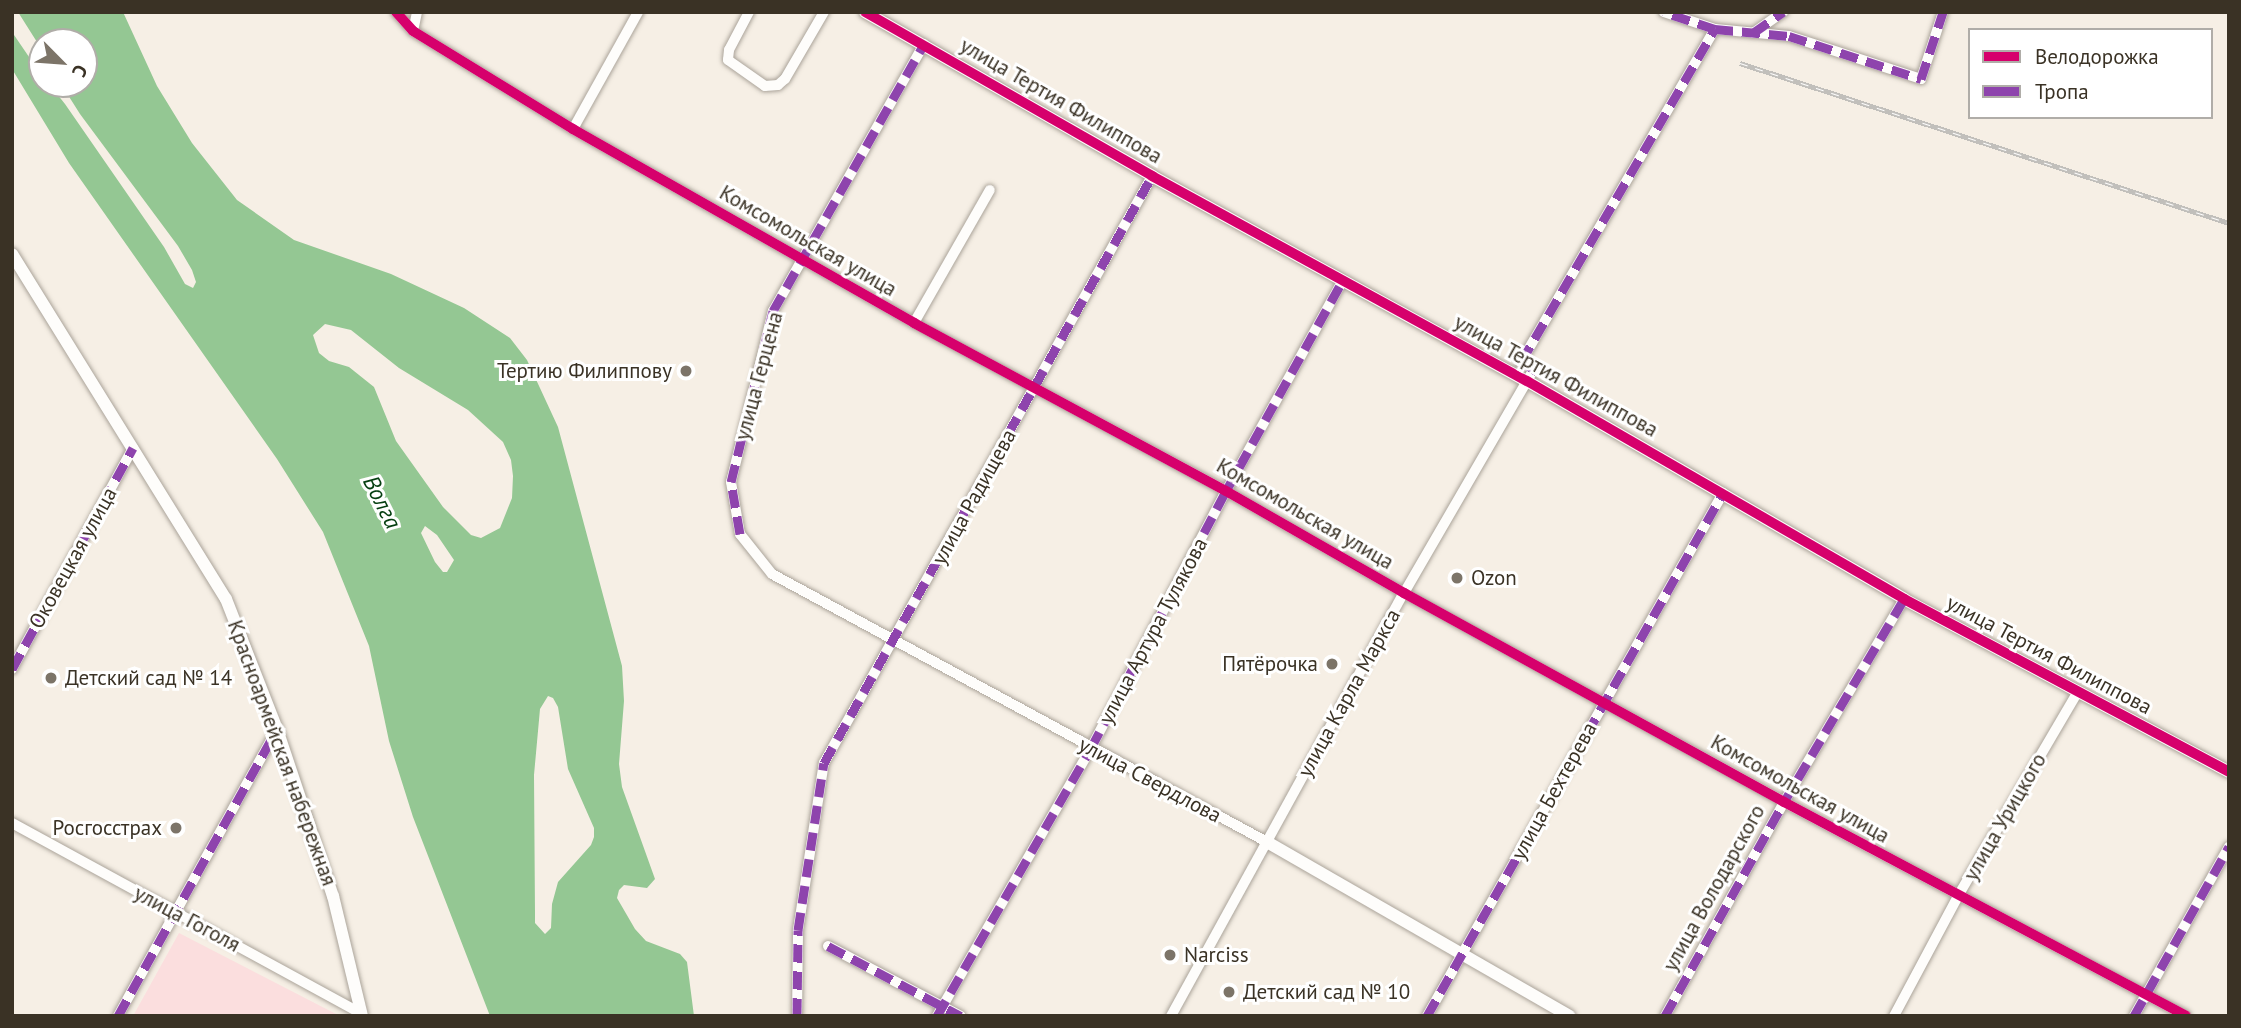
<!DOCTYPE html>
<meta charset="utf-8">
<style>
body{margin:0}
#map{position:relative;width:2241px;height:1028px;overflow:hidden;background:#f6efe5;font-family:"PT Sans",sans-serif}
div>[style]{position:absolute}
.green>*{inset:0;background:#fbdede}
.water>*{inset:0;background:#94c793}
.roads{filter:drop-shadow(0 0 2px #aba49a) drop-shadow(0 0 2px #aba49a)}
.minor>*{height:10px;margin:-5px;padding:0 5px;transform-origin:5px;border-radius:5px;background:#fefdfb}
.tertiary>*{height:12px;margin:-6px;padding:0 6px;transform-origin:6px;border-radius:6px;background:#fefdfb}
.rail>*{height:5px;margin-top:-2.5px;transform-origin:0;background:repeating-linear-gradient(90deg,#fff 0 8px,#c1bfbb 0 16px);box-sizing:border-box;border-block:2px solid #c1bfbb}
.quiet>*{height:9px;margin-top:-4.5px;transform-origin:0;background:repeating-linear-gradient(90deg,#8e44ad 0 18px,transparent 0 27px)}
.cycleway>*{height:10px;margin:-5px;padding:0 5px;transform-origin:5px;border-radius:5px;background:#d6006c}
.dots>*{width:19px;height:19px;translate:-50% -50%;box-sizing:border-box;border:4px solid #fff;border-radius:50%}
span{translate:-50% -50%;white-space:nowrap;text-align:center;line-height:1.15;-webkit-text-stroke:6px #fff;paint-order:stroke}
.street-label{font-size:21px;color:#3a3225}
.poi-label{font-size:21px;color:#3a3225}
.right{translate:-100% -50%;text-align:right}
.left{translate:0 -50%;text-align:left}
.water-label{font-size:23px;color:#043e10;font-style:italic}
.frame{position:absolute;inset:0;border:14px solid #3a3225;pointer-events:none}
.legend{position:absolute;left:1968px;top:28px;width:245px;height:91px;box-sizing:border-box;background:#fff;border:2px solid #b0ada8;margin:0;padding:9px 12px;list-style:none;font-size:21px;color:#3a3225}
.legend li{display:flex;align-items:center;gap:14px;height:35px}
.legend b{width:35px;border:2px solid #b0ada8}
.north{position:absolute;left:28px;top:28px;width:70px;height:70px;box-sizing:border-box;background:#fff;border:2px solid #b0ada8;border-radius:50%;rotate:115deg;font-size:19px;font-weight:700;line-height:28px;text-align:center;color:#3a3225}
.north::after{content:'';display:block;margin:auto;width:24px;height:32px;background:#7c7468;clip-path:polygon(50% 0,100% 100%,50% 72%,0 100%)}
</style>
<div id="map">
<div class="green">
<i style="clip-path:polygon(179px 933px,340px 1016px,133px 1016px)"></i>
</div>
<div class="water">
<i style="clip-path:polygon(evenodd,18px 12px,123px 12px,157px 86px,192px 143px,237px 200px,294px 240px,391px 274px,464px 308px,510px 338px,527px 360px,558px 427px,622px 666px,624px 701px,619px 764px,622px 787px,655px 879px,647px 888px,624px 885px,619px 890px,617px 898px,635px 929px,646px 941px,680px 954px,687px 962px,694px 1016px,490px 1016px,413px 817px,389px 741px,369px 646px,323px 532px,277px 459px,69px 163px,12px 69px,12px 32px,42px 76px,42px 84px,49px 84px,65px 104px,164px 247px,185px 284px,193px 288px,196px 282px,192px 270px,178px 246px,80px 114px,61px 84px,84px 84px,84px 42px,42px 42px,42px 50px,18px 12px,325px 324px,351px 330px,399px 368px,468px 410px,503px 442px,511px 460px,513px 476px,512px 498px,500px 528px,481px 538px,471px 535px,443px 507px,396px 441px,374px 387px,349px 367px,329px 361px,319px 353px,313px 335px,325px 324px,18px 12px,425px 526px,437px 535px,454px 560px,447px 572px,443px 572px,435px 562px,421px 533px,425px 526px,18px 12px,548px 696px,553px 698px,558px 707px,568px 769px,594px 828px,594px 837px,591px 845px,558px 882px,552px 904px,551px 928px,545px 934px,535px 923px,535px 914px,534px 775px,540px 709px,548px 696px)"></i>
</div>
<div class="roads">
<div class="minor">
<i style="left:396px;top:12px;width:25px;rotate:48deg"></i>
<i style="left:413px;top:31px;width:188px;rotate:31.5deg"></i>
<i style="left:573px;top:129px;width:392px;rotate:29.6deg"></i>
<i style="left:914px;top:323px;width:354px;rotate:28.3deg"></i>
<i style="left:1226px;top:491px;width:205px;rotate:29.8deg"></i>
<i style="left:1404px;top:593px;width:434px;rotate:28.8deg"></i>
<i style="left:1784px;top:802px;width:455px;rotate:28deg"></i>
<i style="left:749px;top:12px;width:43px;rotate:117.8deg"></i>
<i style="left:729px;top:50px;width:10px;rotate:96deg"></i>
<i style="left:728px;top:60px;width:45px;rotate:35.1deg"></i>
<i style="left:765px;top:86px;width:13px;rotate:-4deg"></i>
<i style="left:778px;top:85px;width:9px;rotate:-41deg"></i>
<i style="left:785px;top:79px;width:78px;rotate:-59.8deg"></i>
<i style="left:1715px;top:29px;width:74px;rotate:5.4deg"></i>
<i style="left:1789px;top:36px;width:139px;rotate:18deg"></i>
<i style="left:1921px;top:79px;width:71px;rotate:-71.8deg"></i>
<i style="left:413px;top:31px;width:19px;rotate:-78deg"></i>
<i style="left:1753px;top:33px;width:37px;rotate:-35deg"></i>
<i style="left:924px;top:44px;width:307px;rotate:119.5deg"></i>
<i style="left:773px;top:311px;width:176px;rotate:103.8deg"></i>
<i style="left:731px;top:482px;width:53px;rotate:80.2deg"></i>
<i style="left:740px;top:534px;width:51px;rotate:51.3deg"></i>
<i style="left:772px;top:574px;width:563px;rotate:28.43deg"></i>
<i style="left:573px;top:129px;width:134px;rotate:-60.9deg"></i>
<i style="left:914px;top:323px;width:153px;rotate:-60.3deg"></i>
<i style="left:12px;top:669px;width:252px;rotate:-61.3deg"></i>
<i style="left:12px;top:823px;width:397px;rotate:28.6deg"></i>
<i style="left:828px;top:946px;width:150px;rotate:27.8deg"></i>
<i style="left:118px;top:1016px;width:328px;rotate:-61deg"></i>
<i style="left:797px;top:1016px;width:86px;rotate:-89.3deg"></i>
<i style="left:798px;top:930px;width:169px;rotate:-81.2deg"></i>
<i style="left:824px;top:763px;width:672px;rotate:-60.8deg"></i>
<i style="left:937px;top:1016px;width:309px;rotate:-60.1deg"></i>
<i style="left:1091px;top:748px;width:290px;rotate:-62.3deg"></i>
<i style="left:1226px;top:491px;width:241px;rotate:-61deg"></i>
<i style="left:1171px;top:1016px;width:483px;rotate:-61.2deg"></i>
<i style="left:1404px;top:593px;width:259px;rotate:-59.9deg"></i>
<i style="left:1534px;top:369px;width:15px;rotate:-152deg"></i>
<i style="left:1521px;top:362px;width:385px;rotate:-59.8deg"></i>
<i style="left:1715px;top:29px;width:54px;rotate:-161.6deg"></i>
<i style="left:1427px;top:1016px;width:601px;rotate:-60.49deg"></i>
<i style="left:1665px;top:1016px;width:245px;rotate:-60.9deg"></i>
<i style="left:1784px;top:802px;width:236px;rotate:-59.4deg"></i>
<i style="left:1894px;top:1016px;width:136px;rotate:-61.9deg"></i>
<i style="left:1958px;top:896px;width:235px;rotate:-59.6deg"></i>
<i style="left:2134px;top:1016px;width:194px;rotate:-60.7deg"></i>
</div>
<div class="tertiary">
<i style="left:865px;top:12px;width:331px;rotate:29.7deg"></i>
<i style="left:1152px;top:176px;width:427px;rotate:28.7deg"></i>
<i style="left:1527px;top:381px;width:435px;rotate:30deg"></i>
<i style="left:1904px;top:599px;width:368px;rotate:28deg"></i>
<i style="left:12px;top:254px;width:406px;rotate:58.2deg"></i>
<i style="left:226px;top:599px;width:140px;rotate:68.6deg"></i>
<i style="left:277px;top:729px;width:176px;rotate:71.5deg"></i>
<i style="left:333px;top:896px;width:123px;rotate:76.4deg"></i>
<i style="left:1267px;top:842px;width:349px;rotate:29.9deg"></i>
</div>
</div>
<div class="rail">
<i style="left:1740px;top:63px;width:515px;rotate:18.12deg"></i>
</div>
<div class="quiet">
<i style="left:1715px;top:29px;width:74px;rotate:5.4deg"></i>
<i style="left:1789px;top:36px;width:139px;rotate:18deg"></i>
<i style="left:1921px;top:79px;width:71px;rotate:-71.8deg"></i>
<i style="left:1753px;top:33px;width:37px;rotate:-35deg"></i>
<i style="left:1531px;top:373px;width:5px;rotate:-53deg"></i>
<i style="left:1534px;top:369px;width:15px;rotate:-152deg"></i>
<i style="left:1521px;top:362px;width:385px;rotate:-59.8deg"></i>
<i style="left:1715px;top:29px;width:54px;rotate:-161.6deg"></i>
<i style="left:740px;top:534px;width:53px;rotate:-99.8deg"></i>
<i style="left:731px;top:482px;width:176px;rotate:-76.2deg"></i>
<i style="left:773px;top:311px;width:307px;rotate:-60.5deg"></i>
<i style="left:12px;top:669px;width:252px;rotate:-61.3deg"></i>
<i style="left:828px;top:946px;width:150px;rotate:27.8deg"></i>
<i style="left:118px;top:1016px;width:328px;rotate:-61deg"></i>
<i style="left:797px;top:1016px;width:86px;rotate:-89.3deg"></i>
<i style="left:798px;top:930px;width:169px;rotate:-81.2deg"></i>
<i style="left:824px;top:763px;width:672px;rotate:-60.8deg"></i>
<i style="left:937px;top:1016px;width:309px;rotate:-60.1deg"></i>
<i style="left:1091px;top:748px;width:290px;rotate:-62.3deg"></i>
<i style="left:1226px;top:491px;width:241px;rotate:-61deg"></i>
<i style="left:1427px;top:1016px;width:601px;rotate:-60.49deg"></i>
<i style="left:1665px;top:1016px;width:245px;rotate:-60.9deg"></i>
<i style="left:1784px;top:802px;width:236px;rotate:-59.4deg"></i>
<i style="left:2134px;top:1016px;width:194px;rotate:-60.7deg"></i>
</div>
<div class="cycleway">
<i style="left:396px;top:12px;width:25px;rotate:48deg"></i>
<i style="left:413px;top:31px;width:188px;rotate:31.5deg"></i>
<i style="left:573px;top:129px;width:392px;rotate:29.6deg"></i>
<i style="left:914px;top:323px;width:354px;rotate:28.3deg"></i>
<i style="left:1226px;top:491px;width:205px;rotate:29.8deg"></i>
<i style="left:1404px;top:593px;width:434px;rotate:28.8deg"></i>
<i style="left:1784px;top:802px;width:455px;rotate:28deg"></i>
<i style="left:865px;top:12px;width:331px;rotate:29.7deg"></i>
<i style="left:1152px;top:176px;width:427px;rotate:28.7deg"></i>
<i style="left:1527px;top:381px;width:435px;rotate:30deg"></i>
<i style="left:1904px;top:599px;width:368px;rotate:28deg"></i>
</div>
<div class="dots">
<i style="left:686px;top:371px;background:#7c7468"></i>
<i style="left:1457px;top:578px;background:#7c7468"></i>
<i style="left:1332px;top:664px;background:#7c7468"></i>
<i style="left:51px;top:678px;background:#7c7468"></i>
<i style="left:176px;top:828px;background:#7c7468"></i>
<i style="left:1170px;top:955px;background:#7c7468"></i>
<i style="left:1229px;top:992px;background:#7c7468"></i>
</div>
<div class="street-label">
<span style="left:1061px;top:101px;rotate:30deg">улица Тертия Филиппова</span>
<span style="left:808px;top:241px;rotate:30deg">Комсомольская улица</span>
<span style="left:759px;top:376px;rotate:-75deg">улица Герцена</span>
<span style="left:1556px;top:376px;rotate:29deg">улица Тертия Филиппова</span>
<span style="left:974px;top:497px;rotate:-61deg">улица Радищева</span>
<span style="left:1305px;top:514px;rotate:30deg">Комсомольская улица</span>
<span style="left:73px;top:558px;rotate:-61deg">Оковецкая улица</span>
<span style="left:1153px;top:631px;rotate:-62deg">улица Артура Тулякова</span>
<span style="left:2049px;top:655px;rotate:28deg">улица Тертия Филиппова</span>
<span style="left:1349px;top:693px;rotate:-61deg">улица Карла Маркса</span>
<span style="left:282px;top:753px;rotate:70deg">Красноармейская набережная</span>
<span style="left:1150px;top:780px;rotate:28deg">улица Свердлова</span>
<span style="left:1800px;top:789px;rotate:29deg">Комсомольская улица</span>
<span style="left:1554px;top:791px;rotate:-61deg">улица Бехтерева</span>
<span style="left:2005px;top:817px;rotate:-60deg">улица Урицкого</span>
<span style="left:1714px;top:888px;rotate:-61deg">улица Володарского</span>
<span style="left:187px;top:919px;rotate:28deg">улица Гоголя</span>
</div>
<div class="poi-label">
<span class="right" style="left:672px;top:371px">Тертию Филиппову</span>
<span class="left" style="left:1471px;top:578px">Ozon</span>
<span class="right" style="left:1318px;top:664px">Пятёрочка</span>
<span class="left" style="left:65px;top:678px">Детский сад № 14</span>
<span class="right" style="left:162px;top:828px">Росгосстрах</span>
<span class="left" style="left:1184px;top:955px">Narciss</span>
<span class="left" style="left:1243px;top:992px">Детский сад № 10</span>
</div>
<div class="water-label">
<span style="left:382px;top:502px;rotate:63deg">Волга</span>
</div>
<div class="frame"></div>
<ul class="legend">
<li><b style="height:9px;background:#d6006c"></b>Велодорожка</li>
<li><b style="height:9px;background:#8e44ad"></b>Тропа</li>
</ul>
<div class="north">С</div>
</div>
